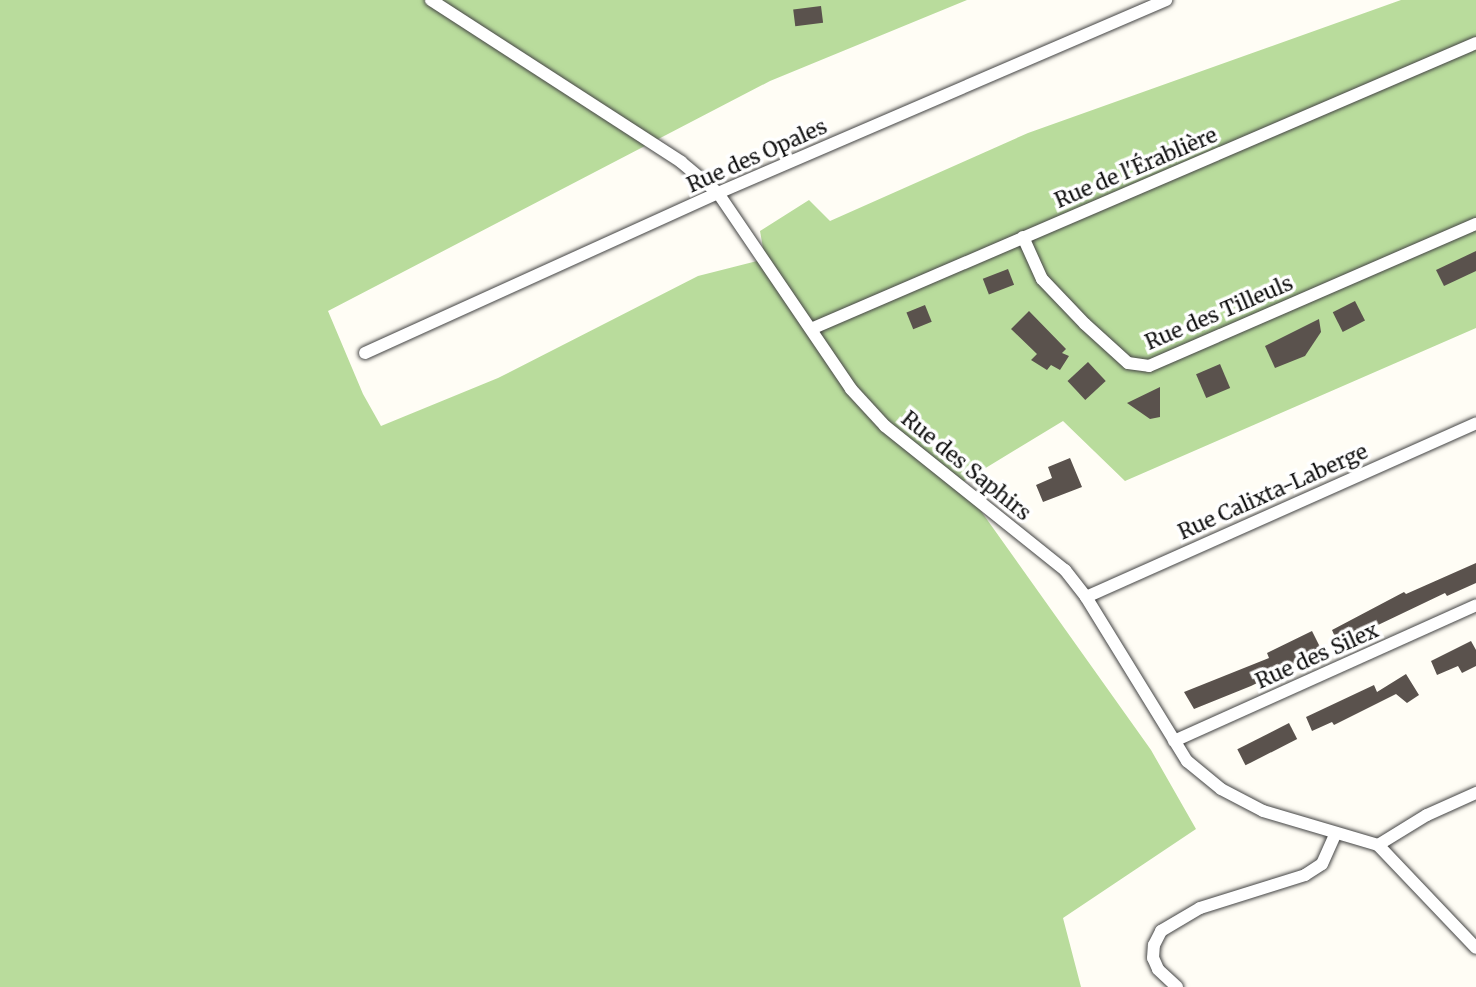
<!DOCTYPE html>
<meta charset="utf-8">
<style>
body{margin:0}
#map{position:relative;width:1476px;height:987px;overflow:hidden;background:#fffdf5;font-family:Merriweather,serif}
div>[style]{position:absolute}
.forest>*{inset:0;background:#b9dc9c}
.building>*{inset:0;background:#5a524d;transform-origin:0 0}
.roads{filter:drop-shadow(0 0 2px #444) drop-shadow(0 0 2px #444)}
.minor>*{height:12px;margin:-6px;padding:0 6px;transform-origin:6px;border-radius:6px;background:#fff}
span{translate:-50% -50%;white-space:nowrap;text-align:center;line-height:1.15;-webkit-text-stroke:7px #fff;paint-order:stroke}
.street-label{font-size:21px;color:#111}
</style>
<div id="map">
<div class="forest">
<i style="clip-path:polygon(0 0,967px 0,770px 81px,328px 311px,363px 394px,381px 426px,498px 378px,698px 276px,765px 259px,760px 231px,809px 200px,830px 221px,1028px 133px,1401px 0,1476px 0,1476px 328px,1125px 481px,1063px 421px,961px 483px,1151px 750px,1196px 829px,1063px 918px,1081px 987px,0 987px)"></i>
</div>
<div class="building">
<i style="left:821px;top:6px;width:17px;height:28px;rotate:83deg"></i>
<i style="clip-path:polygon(1476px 251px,1476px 271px,1444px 286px,1436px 270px)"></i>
<i style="left:1008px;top:269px;width:17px;height:27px;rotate:69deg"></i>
<i style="left:1355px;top:301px;width:22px;height:25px;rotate:63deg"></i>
<i style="left:925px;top:305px;width:18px;height:20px;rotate:68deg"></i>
<i style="clip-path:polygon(1029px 311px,1066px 349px,1062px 353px,1069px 356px,1060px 370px,1051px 365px,1047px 370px,1031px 360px,1037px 354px,1011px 329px)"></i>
<i style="clip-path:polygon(1319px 319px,1321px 332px,1305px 356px,1275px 368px,1265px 346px)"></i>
<i style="left:1088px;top:362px;width:26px;height:28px;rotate:47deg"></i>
<i style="left:1220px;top:364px;width:26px;height:26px;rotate:67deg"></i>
<i style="clip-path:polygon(1160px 387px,1160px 417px,1150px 419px,1127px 403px)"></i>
<i style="clip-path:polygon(1070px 458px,1082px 487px,1043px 502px,1036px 485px,1052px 478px,1048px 467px)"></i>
<i style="clip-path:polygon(1476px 563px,1476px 583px,1447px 596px,1445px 593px,1355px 636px,1357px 640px,1340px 648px,1332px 630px,1404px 592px,1406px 594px)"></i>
<i style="clip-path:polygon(1312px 631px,1322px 651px,1251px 686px,1194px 709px,1184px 692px,1269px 658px,1267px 653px)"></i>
<i style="clip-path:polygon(1471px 641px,1476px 650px,1476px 666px,1462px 673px,1458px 666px,1437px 675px,1431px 661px)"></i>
<i style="clip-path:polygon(1406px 674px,1419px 695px,1407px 703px,1396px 694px,1334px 725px,1332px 722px,1312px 731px,1306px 717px,1374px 685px,1377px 692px)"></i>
<i style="left:1289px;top:723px;width:18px;height:58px;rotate:63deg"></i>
</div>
<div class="roads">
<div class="minor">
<i style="left:431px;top:0;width:298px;rotate:32.9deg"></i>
<i style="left:681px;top:162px;width:48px;rotate:40deg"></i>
<i style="left:718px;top:193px;width:237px;rotate:55.8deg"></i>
<i style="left:851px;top:389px;width:50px;rotate:47.4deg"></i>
<i style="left:885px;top:426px;width:231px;rotate:38.7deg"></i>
<i style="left:1065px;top:570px;width:34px;rotate:52deg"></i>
<i style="left:1086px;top:597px;width:193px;rotate:58.4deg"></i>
<i style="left:1187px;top:761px;width:44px;rotate:39.5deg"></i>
<i style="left:1221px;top:789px;width:47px;rotate:27.6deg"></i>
<i style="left:1263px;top:811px;width:120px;rotate:16.5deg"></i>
<i style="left:1378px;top:845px;width:142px;rotate:46.4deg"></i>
<i style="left:1023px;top:237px;width:46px;rotate:65.7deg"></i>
<i style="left:1042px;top:279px;width:62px;rotate:46.3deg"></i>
<i style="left:1085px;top:324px;width:58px;rotate:42.2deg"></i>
<i style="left:1128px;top:363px;width:21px;rotate:8deg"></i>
<i style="left:1149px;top:366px;width:357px;rotate:-23.5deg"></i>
<i style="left:811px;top:329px;width:724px;rotate:-23.27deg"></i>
<i style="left:365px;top:353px;width:388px;rotate:-24.4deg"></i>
<i style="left:718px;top:193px;width:488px;rotate:-23.3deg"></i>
<i style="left:1086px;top:597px;width:427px;rotate:-24deg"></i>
<i style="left:1174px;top:741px;width:331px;rotate:-24.2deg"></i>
<i style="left:1378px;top:845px;width:57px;rotate:-31.5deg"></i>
<i style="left:1427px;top:815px;width:54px;rotate:-24.2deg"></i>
<i style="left:1177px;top:987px;width:26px;rotate:-137deg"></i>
<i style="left:1158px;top:969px;width:12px;rotate:-114deg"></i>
<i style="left:1153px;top:958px;width:13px;rotate:-86deg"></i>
<i style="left:1154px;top:945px;width:16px;rotate:-63deg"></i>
<i style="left:1161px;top:931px;width:45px;rotate:-30.5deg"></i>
<i style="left:1200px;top:908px;width:110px;rotate:-17.4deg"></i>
<i style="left:1305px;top:875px;width:20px;rotate:-33deg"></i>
<i style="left:1322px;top:864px;width:34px;rotate:-66deg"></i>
</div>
</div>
<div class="street-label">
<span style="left:757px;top:156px;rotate:-24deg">Rue des Opales</span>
<span style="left:1136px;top:168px;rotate:-23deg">Rue de l'Érablière</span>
<span style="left:1219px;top:313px;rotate:-23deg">Rue des Tilleuls</span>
<span style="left:966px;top:466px;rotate:39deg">Rue des Saphirs</span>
<span style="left:1273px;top:492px;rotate:-24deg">Rue Calixta-Laberge</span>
<span style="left:1317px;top:656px;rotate:-24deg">Rue des Silex</span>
</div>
</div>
